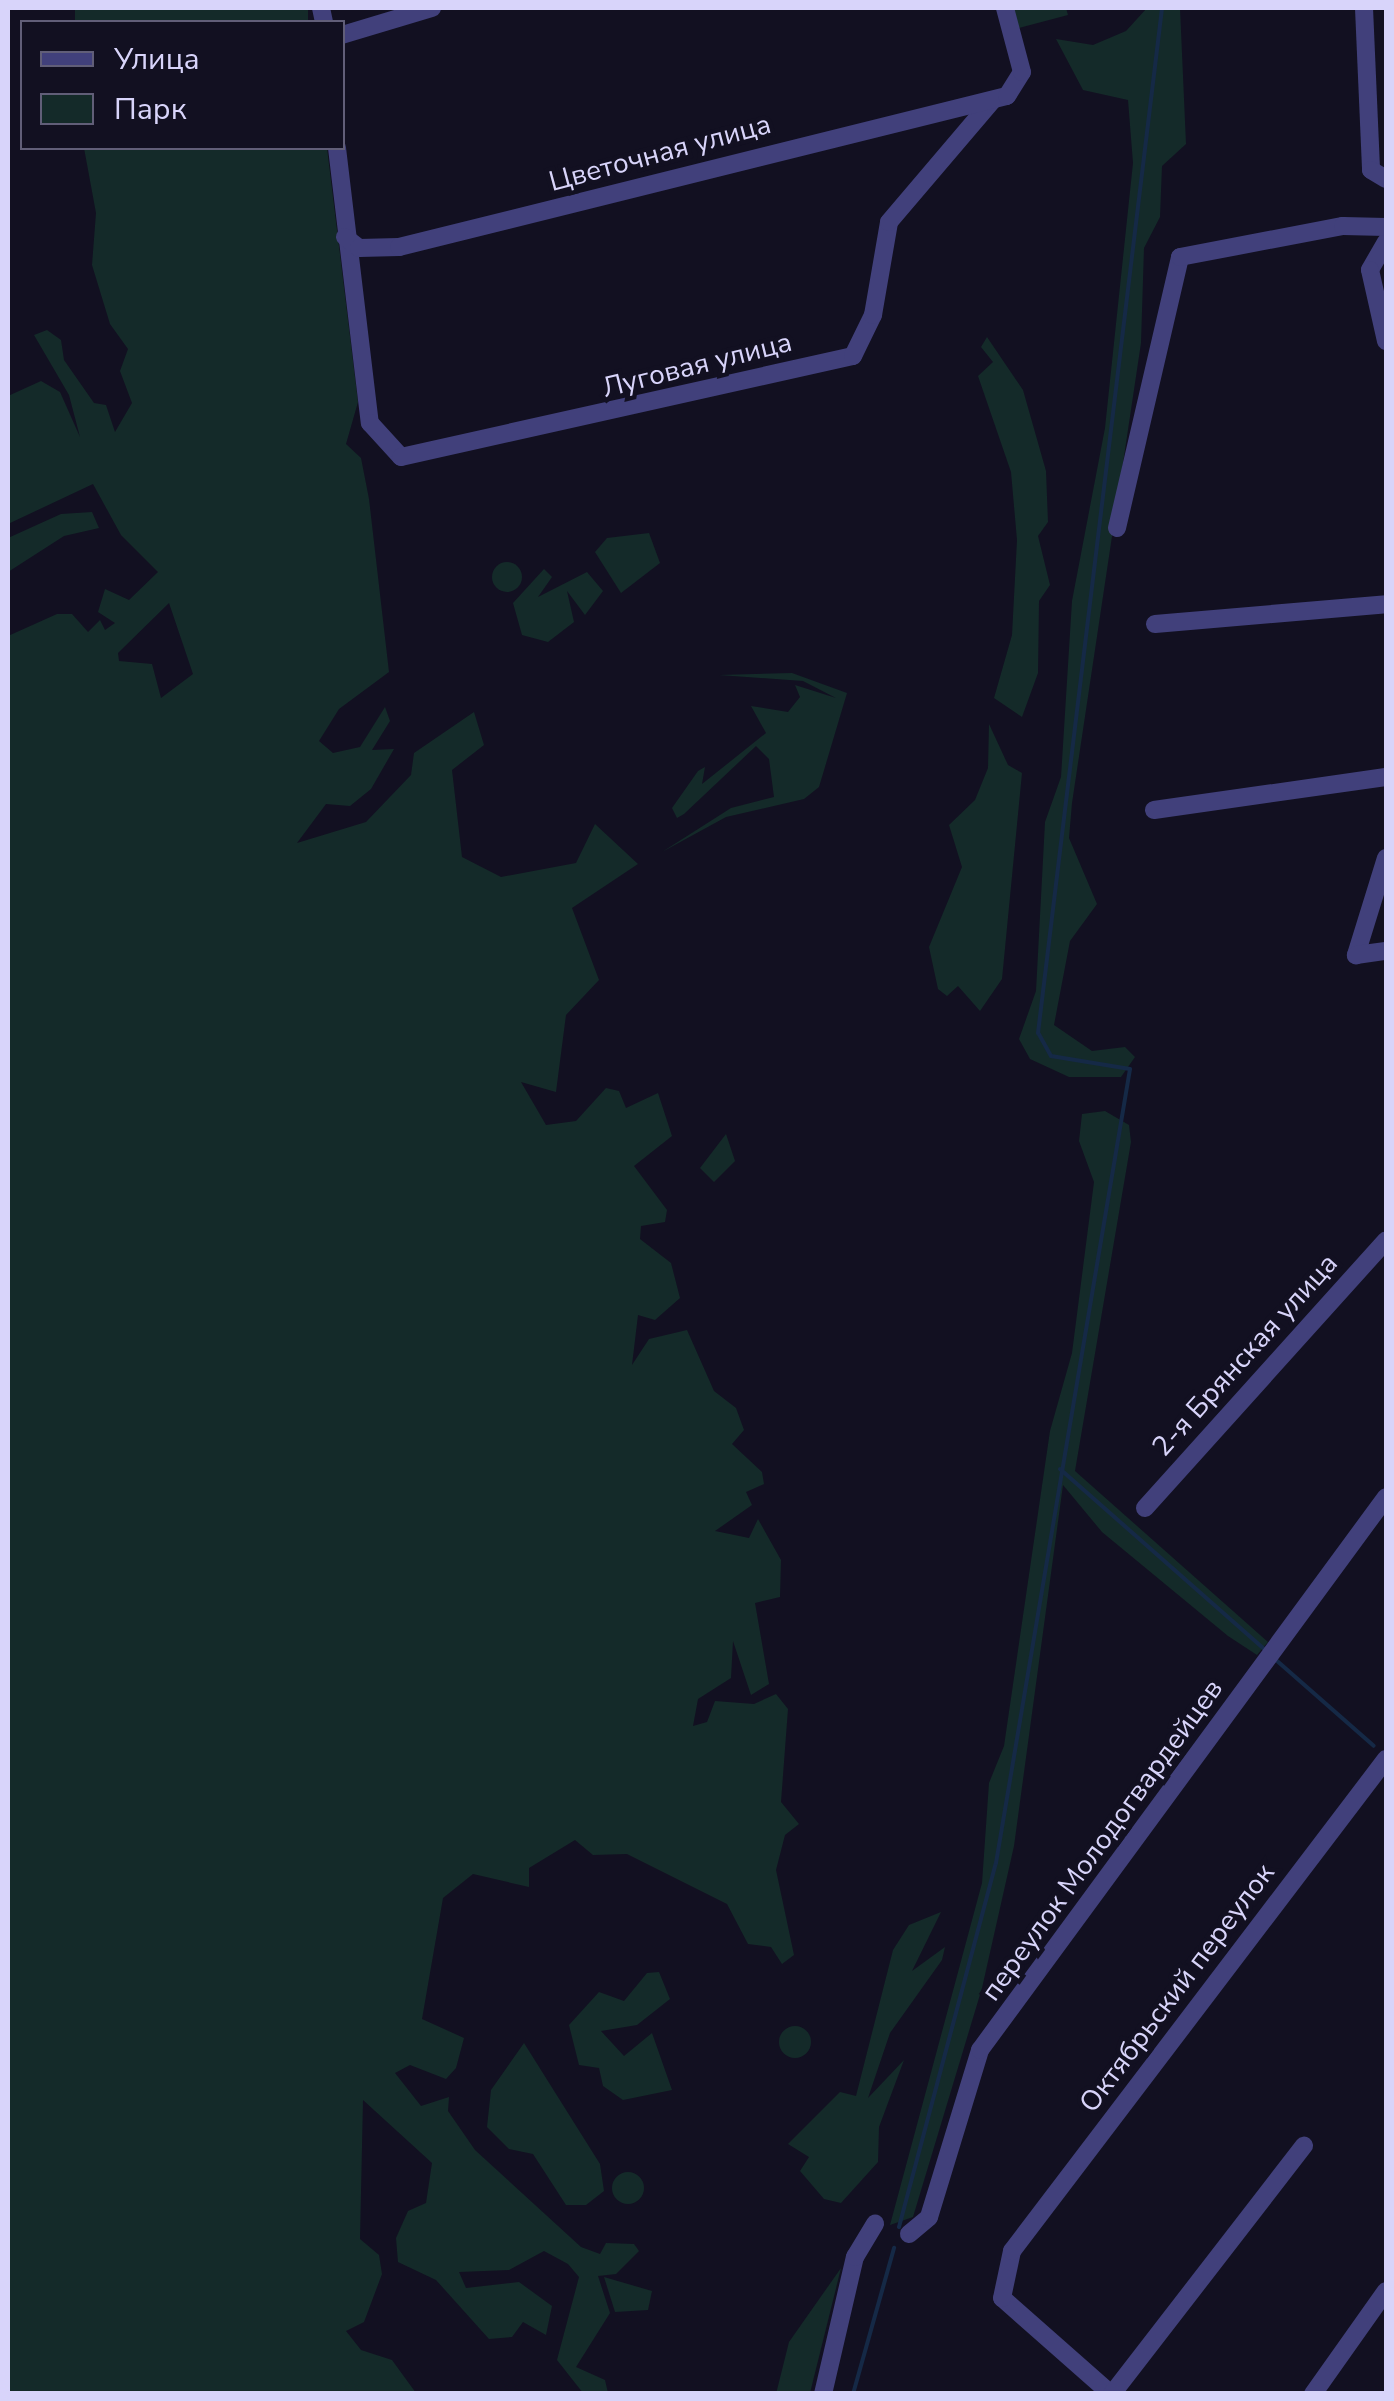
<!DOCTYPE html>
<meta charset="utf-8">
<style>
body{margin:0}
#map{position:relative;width:1394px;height:2401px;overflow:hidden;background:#121021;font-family:"Nunito Sans",sans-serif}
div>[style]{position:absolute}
.green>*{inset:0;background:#142a29;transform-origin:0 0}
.round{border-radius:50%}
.stream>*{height:4px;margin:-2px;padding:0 2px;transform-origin:2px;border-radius:2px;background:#152946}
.minor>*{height:18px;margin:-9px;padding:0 9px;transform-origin:9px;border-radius:9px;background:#41407b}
span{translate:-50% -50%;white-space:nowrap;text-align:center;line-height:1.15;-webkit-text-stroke:9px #121021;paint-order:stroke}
.street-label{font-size:28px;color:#d8d4fa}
.frame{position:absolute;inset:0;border:10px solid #d8d4fa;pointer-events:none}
.legend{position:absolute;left:20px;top:20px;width:325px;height:130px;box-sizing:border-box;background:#121021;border:2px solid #615e78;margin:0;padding:12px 18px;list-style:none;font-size:30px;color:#d8d4fa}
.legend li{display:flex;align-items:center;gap:20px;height:50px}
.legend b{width:50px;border:2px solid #615e78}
</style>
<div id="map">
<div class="green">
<i style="left:75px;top:8px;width:233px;height:14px"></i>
<i style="clip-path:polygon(1001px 8px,1066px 8px,1068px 15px,1015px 29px)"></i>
<i style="clip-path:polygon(1147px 8px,1180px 8px,1186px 144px,1162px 166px,1160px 217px,1144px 248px,1141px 343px,1072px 803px,1069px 838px,1097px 904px,1070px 941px,1054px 1025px,1092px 1051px,1125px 1047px,1135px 1057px,1121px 1077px,1069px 1077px,1030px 1059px,1019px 1039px,1036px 991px,1045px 822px,1061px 777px,1072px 601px,1105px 428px,1133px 163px,1128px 100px,1083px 90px,1056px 39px,1093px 45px,1126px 31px)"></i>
<i style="clip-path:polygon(evenodd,84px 148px,327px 148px,358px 402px,346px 444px,361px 458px,369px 499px,389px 672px,339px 709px,319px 741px,333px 753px,360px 747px,385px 707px,390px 721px,372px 750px,394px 749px,371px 789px,350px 806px,326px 804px,297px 843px,366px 822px,411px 775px,414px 753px,474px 712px,484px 745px,452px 770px,462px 857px,501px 877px,576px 863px,595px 824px,638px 864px,572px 908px,599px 980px,566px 1015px,556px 1092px,521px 1082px,546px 1125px,576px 1121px,606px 1088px,619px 1091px,626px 1108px,658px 1093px,672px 1136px,634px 1166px,667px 1210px,665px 1222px,641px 1226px,640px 1239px,671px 1263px,680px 1298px,655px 1320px,638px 1315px,632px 1365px,649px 1339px,687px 1330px,714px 1391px,736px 1408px,744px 1430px,732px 1444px,762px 1472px,764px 1484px,746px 1492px,752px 1505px,715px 1531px,749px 1538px,758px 1519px,781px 1560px,780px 1597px,755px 1603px,769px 1684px,751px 1695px,733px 1641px,731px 1678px,698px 1699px,693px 1726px,707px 1722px,715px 1701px,754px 1704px,776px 1694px,788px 1709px,781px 1802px,799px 1824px,785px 1835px,776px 1870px,794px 1955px,782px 1964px,771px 1947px,748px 1944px,727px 1904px,627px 1854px,593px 1855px,575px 1840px,529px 1868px,529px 1887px,473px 1874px,443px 1898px,422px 2019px,464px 2038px,456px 2068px,446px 2079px,410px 2065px,395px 2073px,421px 2106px,449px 2097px,448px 2111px,475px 2150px,581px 2247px,600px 2254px,606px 2243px,634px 2244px,639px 2251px,616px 2274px,598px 2276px,610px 2313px,576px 2367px,605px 2380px,608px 2393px,583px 2393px,557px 2360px,579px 2277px,568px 2264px,544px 2251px,509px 2270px,459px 2272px,466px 2288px,519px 2282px,552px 2306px,546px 2335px,523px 2322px,512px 2337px,489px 2339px,436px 2280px,398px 2262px,396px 2238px,408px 2211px,426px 2203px,432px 2163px,363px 2100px,360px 2239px,379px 2255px,382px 2274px,364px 2322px,346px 2331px,361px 2350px,392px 2360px,416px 2393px,8px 2393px,8px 636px,57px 614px,72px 614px,88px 632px,100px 620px,105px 630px,115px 623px,98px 612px,105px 589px,129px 600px,158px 572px,121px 535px,93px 484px,8px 524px,8px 396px,41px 381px,60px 392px,80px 437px,69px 395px,34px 335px,47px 330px,61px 340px,64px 360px,94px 403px,106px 405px,115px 432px,132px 403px,120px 371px,128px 349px,110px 324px,92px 265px,96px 213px,84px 148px,169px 603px,193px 674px,161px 698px,152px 664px,119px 661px,118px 653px,169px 603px)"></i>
<i style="clip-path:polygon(987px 337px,1023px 390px,1046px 471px,1048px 522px,1038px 536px,1050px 585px,1039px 601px,1038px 673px,1022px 717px,994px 698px,1012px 635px,1017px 540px,1011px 472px,978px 376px,993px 362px,981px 347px)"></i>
<i style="clip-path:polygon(92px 512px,99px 528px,64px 536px,8px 572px,8px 538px,61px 514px)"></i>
<i style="clip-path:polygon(649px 533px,660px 563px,621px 593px,595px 552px,607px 538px)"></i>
<i class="round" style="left:492px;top:562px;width:30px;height:30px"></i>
<i style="clip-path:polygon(544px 569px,552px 577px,538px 597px,587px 572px,603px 591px,585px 615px,567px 591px,574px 622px,548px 642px,522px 635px,513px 603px)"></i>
<i style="clip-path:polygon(792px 673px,847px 693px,819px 787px,804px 799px,726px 817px,662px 852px,731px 808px,774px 797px,769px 759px,756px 746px,684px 814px,677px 818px,672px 808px,698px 771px,705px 767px,702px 784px,766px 733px,751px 706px,788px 712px,800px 697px,795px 685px,836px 698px,803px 681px,719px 675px)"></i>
<i style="clip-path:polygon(989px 724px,1008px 765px,1022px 773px,1002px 979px,980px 1011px,958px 986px,947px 996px,938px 989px,929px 947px,962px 867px,949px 825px,975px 800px,988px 768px)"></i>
<i style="clip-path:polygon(1105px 1111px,1129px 1125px,1131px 1142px,1075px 1471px,1268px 1642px,1257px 1655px,1228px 1636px,1102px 1532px,1063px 1485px,1014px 1846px,982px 1988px,913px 2217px,890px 2225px,982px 1883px,989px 1783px,1004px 1746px,1050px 1431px,1072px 1353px,1094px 1182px,1079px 1141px,1082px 1114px)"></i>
<i style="clip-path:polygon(726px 1134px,735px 1161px,714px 1182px,700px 1168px)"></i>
<i style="clip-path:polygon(941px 1912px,912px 1971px,945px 1947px,942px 1960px,890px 2033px,868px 2098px,904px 2060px,879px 2127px,878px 2162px,841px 2203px,824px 2199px,800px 2171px,809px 2157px,788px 2144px,840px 2092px,856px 2096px,893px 1950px,909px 1925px)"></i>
<i style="clip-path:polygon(659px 1972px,670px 1999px,637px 2025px,601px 2031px,624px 2056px,652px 2033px,672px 2090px,623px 2100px,603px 2086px,599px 2068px,579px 2065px,569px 2025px,599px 1992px,624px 2001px,647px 1973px)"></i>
<i class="round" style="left:779px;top:2026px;width:32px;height:32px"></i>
<i style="clip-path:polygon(524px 2043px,600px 2164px,604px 2191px,586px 2205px,566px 2205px,533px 2154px,509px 2149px,487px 2127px,491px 2090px)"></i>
<i class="round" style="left:612px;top:2172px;width:32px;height:32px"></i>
<i style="clip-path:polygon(841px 2268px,810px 2393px,776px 2394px,789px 2342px)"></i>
<i style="clip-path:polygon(604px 2277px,652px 2291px,648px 2310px,615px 2312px)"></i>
</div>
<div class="stream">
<i style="left:1060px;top:1469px;width:271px;rotate:41.4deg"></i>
<i style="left:1276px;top:1660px;width:130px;rotate:41.3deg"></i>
<i style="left:899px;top:2227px;width:377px;rotate:-75.1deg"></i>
<i style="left:996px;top:1863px;width:805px;rotate:-80.42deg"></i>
<i style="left:1130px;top:1069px;width:80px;rotate:-170.7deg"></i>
<i style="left:1051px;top:1056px;width:26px;rotate:-119deg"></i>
<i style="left:1038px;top:1033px;width:1032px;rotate:-83.1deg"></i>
<i style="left:853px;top:2394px;width:152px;rotate:-74.3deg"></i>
</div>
<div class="minor">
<i style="left:321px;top:8px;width:14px;rotate:78deg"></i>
<i style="left:1364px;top:8px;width:162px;rotate:87.5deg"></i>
<i style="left:1371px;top:170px;width:17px;rotate:31deg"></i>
<i style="left:342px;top:35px;width:94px;rotate:-16.7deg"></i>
<i style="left:337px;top:148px;width:277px;rotate:83.2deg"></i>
<i style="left:370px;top:423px;width:46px;rotate:47.6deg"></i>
<i style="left:401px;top:457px;width:463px;rotate:-12.6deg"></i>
<i style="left:853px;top:356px;width:46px;rotate:-64deg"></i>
<i style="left:873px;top:315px;width:94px;rotate:-80.2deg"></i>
<i style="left:889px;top:222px;width:160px;rotate:-49.6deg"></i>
<i style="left:345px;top:237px;width:18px;rotate:38deg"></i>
<i style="left:359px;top:248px;width:40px;rotate:-1.4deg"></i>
<i style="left:399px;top:247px;width:626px;rotate:-13.95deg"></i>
<i style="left:1007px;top:96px;width:28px;rotate:-58deg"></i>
<i style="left:1022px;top:72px;width:66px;rotate:-104.9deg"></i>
<i style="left:1386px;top:242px;width:32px;rotate:120deg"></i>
<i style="left:1370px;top:270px;width:73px;rotate:77.3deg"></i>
<i style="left:1117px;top:528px;width:278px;rotate:-76.9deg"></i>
<i style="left:1180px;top:257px;width:166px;rotate:-10.8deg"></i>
<i style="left:1343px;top:226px;width:43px;rotate:1.3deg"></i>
<i style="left:1155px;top:624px;width:232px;rotate:-4.9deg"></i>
<i style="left:1154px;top:810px;width:234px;rotate:-8.1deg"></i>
<i style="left:1386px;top:858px;width:102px;rotate:107.2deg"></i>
<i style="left:1356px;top:955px;width:30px;rotate:-8deg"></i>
<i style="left:1145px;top:1508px;width:360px;rotate:-48deg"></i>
<i style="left:909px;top:2234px;width:26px;rotate:-40deg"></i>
<i style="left:929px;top:2217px;width:175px;rotate:-73deg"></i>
<i style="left:980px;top:2050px;width:686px;rotate:-53.71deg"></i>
<i style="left:823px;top:2394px;width:141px;rotate:-76.9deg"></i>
<i style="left:855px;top:2257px;width:39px;rotate:-59deg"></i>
<i style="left:1111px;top:2394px;width:145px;rotate:-138.6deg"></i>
<i style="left:1002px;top:2298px;width:48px;rotate:-78deg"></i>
<i style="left:1012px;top:2251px;width:618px;rotate:-52.76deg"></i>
<i style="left:1112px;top:2394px;width:314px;rotate:-52.3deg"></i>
<i style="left:1313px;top:2394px;width:126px;rotate:-54.7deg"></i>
</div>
<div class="street-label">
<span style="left:660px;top:153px;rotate:-15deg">Цветочная улица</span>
<span style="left:697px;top:365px;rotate:-14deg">Луговая улица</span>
<span style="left:1245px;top:1355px;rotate:-48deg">2-я Брянская улица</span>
<span style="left:1102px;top:1840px;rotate:-54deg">переулок Молодогвардейцев</span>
<span style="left:1177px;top:1988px;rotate:-53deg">Октябрьский переулок</span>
</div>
<div class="frame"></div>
<ul class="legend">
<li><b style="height:12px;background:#41407b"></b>Улица</li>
<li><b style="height:28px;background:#142a29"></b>Парк</li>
</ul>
</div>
